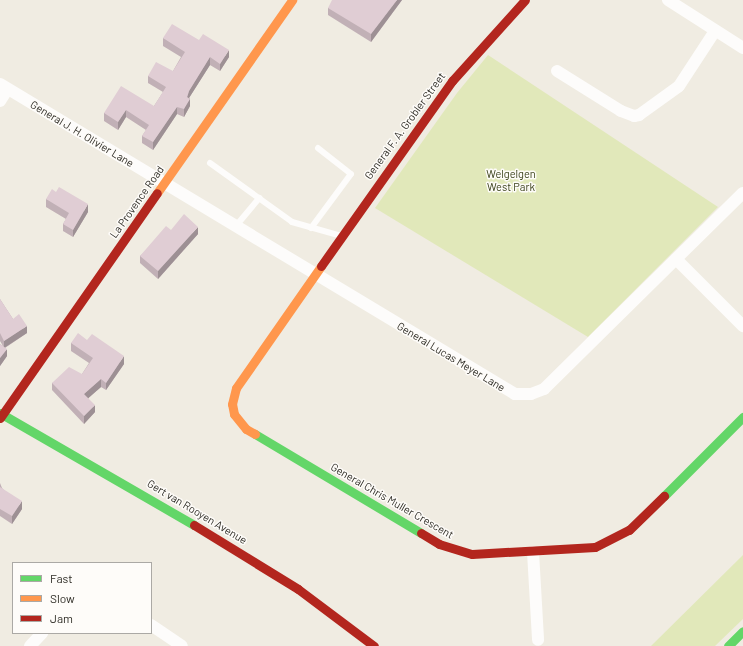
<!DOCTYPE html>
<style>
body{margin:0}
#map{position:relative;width:743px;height:646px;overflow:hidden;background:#f0ece2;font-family:Barlow,sans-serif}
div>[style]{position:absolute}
.green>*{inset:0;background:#e1e8ba}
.lane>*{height:6px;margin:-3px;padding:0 3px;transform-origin:3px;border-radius:3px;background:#fdfcfb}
.street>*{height:12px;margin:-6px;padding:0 6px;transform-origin:6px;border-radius:6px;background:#fdfcfb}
.fast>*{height:9px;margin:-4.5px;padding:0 4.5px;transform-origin:4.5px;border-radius:4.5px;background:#63d668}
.slow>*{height:9px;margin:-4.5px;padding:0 4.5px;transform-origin:4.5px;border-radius:4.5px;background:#ff974d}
.jam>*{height:9px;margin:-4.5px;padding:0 4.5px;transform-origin:4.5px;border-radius:4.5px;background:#b3261e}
.wall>*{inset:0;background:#c1b0b6}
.shaded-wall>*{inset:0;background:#9d9094}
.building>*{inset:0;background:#e0cdd4}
span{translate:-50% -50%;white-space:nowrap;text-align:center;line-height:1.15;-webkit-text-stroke:3px #fefcf9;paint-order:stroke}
.street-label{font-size:11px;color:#2f2d26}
.park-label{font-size:11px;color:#394018}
.legend{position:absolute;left:12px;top:562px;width:140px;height:72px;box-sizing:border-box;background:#fefcf9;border:1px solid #aba9a5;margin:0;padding:5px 7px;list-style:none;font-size:12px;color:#2f2d26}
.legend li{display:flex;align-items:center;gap:8px;height:20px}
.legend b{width:20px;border:1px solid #aba9a5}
</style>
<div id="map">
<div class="green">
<i style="clip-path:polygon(488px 55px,718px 207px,588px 337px,375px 208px,457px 93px)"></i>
<i style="clip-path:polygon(743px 555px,743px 619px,715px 646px,651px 646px)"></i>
</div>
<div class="lane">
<i style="left:210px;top:163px;width:101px;rotate:35.7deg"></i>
<i style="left:292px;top:222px;width:51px;rotate:15.9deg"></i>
<i style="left:235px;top:227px;width:38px;rotate:-50deg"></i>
<i style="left:311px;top:228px;width:67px;rotate:-53.5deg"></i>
<i style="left:351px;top:174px;width:42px;rotate:-141.8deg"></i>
</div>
<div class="street">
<i style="left:668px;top:0;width:89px;rotate:32.6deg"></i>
<i style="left:557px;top:71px;width:75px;rotate:32deg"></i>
<i style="left:621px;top:111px;width:14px;rotate:21deg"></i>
<i style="left:634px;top:116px;width:5px;rotate:-11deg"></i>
<i style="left:639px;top:115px;width:49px;rotate:-35.9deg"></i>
<i style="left:679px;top:86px;width:66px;rotate:-56.8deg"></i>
<i style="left:0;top:84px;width:601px;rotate:31.05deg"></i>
<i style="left:515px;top:394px;width:16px"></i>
<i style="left:531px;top:394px;width:14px;rotate:-21deg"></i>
<i style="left:544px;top:389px;width:279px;rotate:-44.6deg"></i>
<i style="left:0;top:101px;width:13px;rotate:-58deg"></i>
<i style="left:676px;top:259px;width:95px;rotate:45deg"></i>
<i style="left:533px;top:552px;width:88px;rotate:86.7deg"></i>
<i style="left:151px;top:625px;width:37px;rotate:34deg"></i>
<i style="left:30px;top:646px;width:18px;rotate:-47deg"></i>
</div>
<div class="fast">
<i style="left:0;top:413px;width:224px;rotate:30deg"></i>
<i style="left:255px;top:434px;width:193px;rotate:30.8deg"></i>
<i style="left:664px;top:496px;width:112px;rotate:-45deg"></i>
<i style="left:728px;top:646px;width:21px;rotate:-45deg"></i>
</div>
<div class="slow">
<i style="left:157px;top:193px;width:236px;rotate:-55deg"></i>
<i style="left:255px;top:434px;width:10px;rotate:-151deg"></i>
<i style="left:246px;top:429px;width:19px;rotate:-129deg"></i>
<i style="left:234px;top:414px;width:10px;rotate:-101deg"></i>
<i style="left:232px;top:404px;width:16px;rotate:-76deg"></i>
<i style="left:236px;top:388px;width:149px;rotate:-55.1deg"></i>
</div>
<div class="jam">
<i style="left:321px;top:266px;width:227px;rotate:-54.7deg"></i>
<i style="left:452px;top:81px;width:109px;rotate:-48deg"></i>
<i style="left:0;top:418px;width:274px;rotate:-55.1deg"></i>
<i style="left:194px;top:525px;width:122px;rotate:31.6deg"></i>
<i style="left:298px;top:589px;width:95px;rotate:36.9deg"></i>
<i style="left:421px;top:533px;width:21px;rotate:31deg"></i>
<i style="left:439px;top:544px;width:34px;rotate:17deg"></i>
<i style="left:472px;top:554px;width:123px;rotate:-3.3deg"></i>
<i style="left:595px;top:547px;width:38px;rotate:-27deg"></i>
<i style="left:629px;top:530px;width:49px;rotate:-44.2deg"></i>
</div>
<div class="wall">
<i style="clip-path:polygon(402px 0,371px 42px,328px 15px,328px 8px)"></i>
<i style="clip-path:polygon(163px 38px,229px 57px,220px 71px,210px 65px,189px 98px,190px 106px,184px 117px,177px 114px,153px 150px,142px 143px,142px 136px,146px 130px,126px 117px,118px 130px,104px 121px,104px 113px,154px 106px,163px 92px,148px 83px,148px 76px,173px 71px,181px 57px,163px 46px)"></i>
<i style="clip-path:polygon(46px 199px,88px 212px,73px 237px,63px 231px,63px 224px,66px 219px,46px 207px)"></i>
<i style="clip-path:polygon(171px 230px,198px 234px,158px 279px,140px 263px,140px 256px)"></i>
<i style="clip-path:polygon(0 299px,13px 319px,27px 333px,5px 348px,7px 356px,0 366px,0 344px,3px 346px,0 341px)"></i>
<i style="clip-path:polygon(87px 340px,124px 364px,106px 390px,101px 387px,88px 398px,95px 412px,84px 424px,52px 390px,52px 383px,82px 374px,89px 363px,71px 351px,71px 343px)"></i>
<i style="clip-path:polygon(0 483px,2px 488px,22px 509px,12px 524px,0 516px)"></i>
</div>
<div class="shaded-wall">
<i style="clip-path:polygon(397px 0,402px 0,371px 42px,371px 34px)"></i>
<i style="clip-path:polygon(229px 50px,229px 57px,220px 71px,220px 64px)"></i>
<i style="clip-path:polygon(210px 57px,210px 65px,189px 98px,190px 99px,190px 106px,184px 117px,184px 109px,189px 91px)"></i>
<i style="clip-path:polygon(177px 107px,177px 114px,153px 150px,153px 142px)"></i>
<i style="clip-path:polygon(126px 110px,126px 117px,118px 130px,118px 122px)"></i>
<i style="clip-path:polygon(88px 204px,88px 212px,73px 237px,73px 230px)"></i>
<i style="clip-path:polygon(198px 227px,198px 234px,158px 279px,158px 271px)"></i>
<i style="clip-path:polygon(27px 326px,27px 333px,4px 348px,4px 341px)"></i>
<i style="clip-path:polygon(7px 349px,7px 356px,0 366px,0 358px)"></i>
<i style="clip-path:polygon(124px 356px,124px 364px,106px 390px,106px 383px)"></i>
<i style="clip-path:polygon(101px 379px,101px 387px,84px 402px,84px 394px)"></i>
<i style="clip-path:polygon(95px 405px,95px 412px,84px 424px,84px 416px)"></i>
<i style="clip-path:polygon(22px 501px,22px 509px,12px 524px,12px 516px)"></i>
</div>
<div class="building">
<i style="clip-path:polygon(332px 0,397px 0,371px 34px,328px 8px)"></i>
<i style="clip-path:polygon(172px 24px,199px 40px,203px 34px,229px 50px,220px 64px,210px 57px,189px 91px,187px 97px,190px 99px,184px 109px,177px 107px,153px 142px,142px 136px,149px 125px,126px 110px,118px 122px,104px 113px,121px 86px,154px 106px,166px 87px,148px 76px,156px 62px,173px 71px,185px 52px,163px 38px)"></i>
<i style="clip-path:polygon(59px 187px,88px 204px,73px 230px,63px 224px,69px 213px,46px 199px,52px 189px,56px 192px)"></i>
<i style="clip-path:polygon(184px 214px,198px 227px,158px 271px,140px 256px,166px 226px,171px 230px)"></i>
<i style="clip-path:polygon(0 299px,13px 319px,19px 314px,27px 326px,4px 341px,0 333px)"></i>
<i style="clip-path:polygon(78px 333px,87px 340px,92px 334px,124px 356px,106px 383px,101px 379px,84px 394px,95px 405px,84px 416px,52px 383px,69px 367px,82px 374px,93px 358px,71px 343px)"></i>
<i style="clip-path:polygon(0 344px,7px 349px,0 358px)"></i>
<i style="clip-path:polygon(0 487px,22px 501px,12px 516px,0 509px)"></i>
</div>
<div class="street-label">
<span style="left:405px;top:126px;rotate:-54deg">General F. A. Grobler Street</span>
<span style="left:82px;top:134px;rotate:31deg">General J. H. Olivier Lane</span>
<span style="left:137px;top:202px;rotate:-55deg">La Provence Road</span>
<span style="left:451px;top:357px;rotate:31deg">General Lucas Meyer Lane</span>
<span style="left:392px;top:501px;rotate:30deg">General Chris Muller Crescent</span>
<span style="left:197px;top:512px;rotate:31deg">Gert van Rooyen Avenue</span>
</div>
<div class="park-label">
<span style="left:511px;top:181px">Welgelgen<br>West Park</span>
</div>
<ul class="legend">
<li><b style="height:5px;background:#63d668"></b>Fast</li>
<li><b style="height:5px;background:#ff974d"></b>Slow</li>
<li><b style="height:5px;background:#b3261e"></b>Jam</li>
</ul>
</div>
